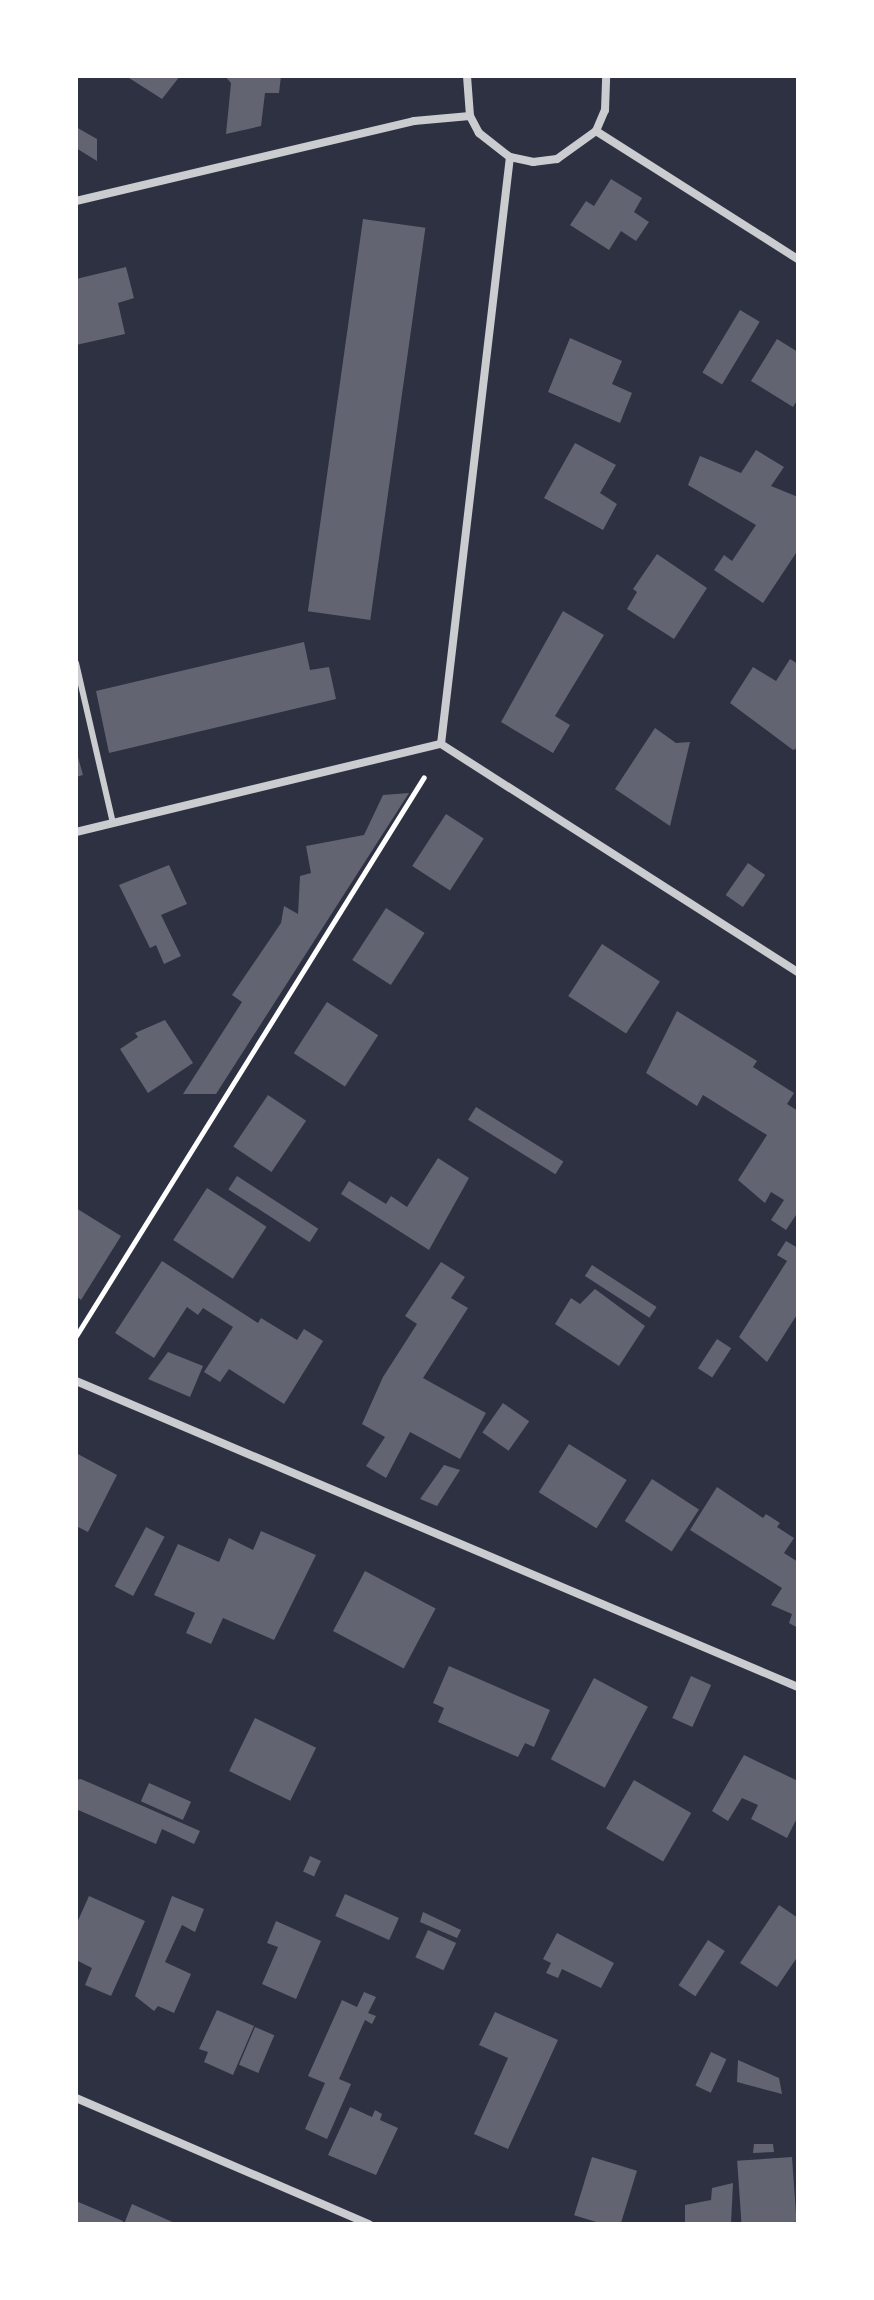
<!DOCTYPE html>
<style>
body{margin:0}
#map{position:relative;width:874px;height:2300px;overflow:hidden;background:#2d3142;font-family:"Work Sans",sans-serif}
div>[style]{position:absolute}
.building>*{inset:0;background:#626471;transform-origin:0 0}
.path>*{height:5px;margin:-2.5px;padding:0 2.5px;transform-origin:2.5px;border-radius:2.5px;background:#fff}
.service>*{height:6px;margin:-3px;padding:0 3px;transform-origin:3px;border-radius:3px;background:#caccd0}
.minor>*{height:8px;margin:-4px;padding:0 4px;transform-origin:4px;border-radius:4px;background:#caccd0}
span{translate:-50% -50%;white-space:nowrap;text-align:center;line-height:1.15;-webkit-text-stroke:8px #fff;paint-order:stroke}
.frame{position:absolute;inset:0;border:78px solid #fff;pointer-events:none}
</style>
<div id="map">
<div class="building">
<i style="clip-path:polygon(126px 76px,180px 76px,162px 99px)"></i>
<i style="clip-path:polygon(225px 76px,281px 76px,279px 93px,265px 93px,261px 126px,226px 134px,231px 83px)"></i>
<i style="clip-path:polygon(76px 127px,97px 139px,97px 161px,76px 148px)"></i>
<i style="clip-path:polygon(611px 179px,642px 198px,634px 212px,649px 222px,636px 241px,621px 231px,609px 250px,570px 225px,586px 201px,594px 206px)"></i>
<i style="left:363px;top:219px;width:63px;height:396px;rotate:8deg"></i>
<i style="clip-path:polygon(126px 267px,134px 298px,118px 303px,125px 334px,76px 345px,76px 279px)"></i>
<i style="left:740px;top:310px;width:23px;height:73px;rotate:31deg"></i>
<i style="clip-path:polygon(570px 338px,622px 361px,612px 384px,632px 393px,620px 423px,548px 392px)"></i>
<i style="clip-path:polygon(777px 339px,798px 352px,798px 399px,793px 407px,751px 381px)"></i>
<i style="clip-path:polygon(575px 443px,616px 465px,600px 493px,617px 504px,603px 530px,544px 498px)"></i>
<i style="clip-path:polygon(756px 450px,784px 467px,771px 486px,798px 497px,798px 550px,763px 603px,714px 570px,724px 555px,732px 561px,756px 525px,688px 485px,700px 456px,741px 473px)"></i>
<i style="clip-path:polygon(657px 554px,707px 588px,674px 639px,627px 609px,637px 592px,633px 589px)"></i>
<i style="clip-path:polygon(563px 611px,604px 635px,555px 716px,570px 725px,553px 753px,501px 722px)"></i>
<i style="clip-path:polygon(304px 642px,310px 670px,329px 667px,336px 699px,109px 753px,96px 691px)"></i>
<i style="clip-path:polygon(790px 659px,798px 664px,798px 748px,793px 750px,730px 703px,753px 667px,776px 681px)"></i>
<i style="clip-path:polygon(655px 728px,676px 743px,690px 742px,670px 826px,615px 789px)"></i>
<i style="clip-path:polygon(76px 750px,83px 775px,76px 777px)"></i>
<i style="clip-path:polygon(409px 793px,216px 1094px,183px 1094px,242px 1002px,232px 995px,281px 923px,284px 906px,298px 914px,300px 876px,311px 873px,306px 846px,364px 835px,383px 795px)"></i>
<i style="left:446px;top:814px;width:45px;height:62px;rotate:33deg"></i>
<i style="left:748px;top:863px;width:21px;height:39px;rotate:35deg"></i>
<i style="clip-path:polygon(169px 865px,187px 904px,161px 915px,181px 956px,164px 964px,156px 945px,150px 948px,119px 885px)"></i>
<i style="left:386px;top:908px;width:46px;height:62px;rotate:33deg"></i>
<i style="left:602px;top:944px;width:69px;height:62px;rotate:33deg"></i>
<i style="left:327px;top:1002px;width:61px;height:61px;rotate:33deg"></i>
<i style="clip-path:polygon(677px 1011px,757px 1061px,753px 1067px,794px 1093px,787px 1104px,798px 1111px,798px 1212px,786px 1230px,771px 1220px,784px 1200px,771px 1192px,765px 1203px,738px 1180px,767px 1135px,703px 1095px,697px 1106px,646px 1073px)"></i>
<i style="clip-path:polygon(165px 1020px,193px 1063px,148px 1093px,120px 1049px,138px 1037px,135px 1033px)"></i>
<i style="left:268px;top:1095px;width:46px;height:62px;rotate:34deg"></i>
<i style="left:476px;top:1107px;width:103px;height:15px;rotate:32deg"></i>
<i style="clip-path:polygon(438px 1158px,469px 1178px,429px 1250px,341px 1194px,349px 1181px,386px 1204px,391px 1196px,407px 1207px)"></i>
<i style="left:237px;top:1176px;width:97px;height:16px;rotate:33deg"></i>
<i style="left:207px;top:1188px;width:71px;height:62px;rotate:33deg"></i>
<i style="clip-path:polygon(76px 1208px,121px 1236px,81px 1300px,76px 1296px)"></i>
<i style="clip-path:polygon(786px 1241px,798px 1248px,798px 1313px,767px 1362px,739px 1337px,787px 1261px,777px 1255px)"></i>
<i style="clip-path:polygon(162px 1261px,258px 1323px,261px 1318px,297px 1340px,304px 1329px,323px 1341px,284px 1404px,229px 1369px,220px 1382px,204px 1372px,233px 1327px,203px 1308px,198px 1315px,187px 1307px,154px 1358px,115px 1333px)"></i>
<i style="clip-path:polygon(441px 1262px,465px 1277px,451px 1298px,468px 1308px,423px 1378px,486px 1413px,460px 1459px,410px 1432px,386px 1478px,366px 1466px,385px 1437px,362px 1424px,383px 1377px,417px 1324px,405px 1316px)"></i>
<i style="left:592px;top:1265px;width:77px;height:13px;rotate:33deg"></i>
<i style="clip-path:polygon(595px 1289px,645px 1326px,619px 1366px,555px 1324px,571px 1298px,580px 1304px)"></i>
<i style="left:717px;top:1339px;width:17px;height:35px;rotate:33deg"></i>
<i style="clip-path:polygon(168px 1352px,203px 1366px,190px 1397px,148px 1379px)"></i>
<i style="left:503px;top:1403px;width:32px;height:36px;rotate:35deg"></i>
<i style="left:569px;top:1444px;width:68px;height:57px;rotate:32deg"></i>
<i style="clip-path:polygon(76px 1453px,117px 1475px,88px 1532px,76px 1526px)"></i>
<i style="clip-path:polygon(444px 1465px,460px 1470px,437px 1506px,420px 1499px)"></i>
<i style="left:652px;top:1479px;width:56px;height:50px;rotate:33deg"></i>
<i style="clip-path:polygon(717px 1487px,763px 1518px,766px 1514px,780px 1523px,777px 1527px,794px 1538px,784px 1553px,798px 1562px,798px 1628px,789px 1623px,792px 1614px,771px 1605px,782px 1588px,690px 1530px)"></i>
<i style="left:146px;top:1527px;width:21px;height:67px;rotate:28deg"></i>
<i style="clip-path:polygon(261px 1531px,316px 1555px,274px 1640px,223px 1618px,211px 1644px,186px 1633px,195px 1613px,154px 1595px,178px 1544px,219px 1562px,229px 1538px,253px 1550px)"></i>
<i style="left:365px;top:1571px;width:80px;height:68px;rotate:28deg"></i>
<i style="clip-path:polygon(449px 1666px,550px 1710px,534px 1747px,525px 1743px,518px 1757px,438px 1722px,444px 1708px,433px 1703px)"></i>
<i style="left:691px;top:1676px;width:22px;height:46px;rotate:24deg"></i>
<i style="left:594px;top:1678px;width:61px;height:92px;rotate:28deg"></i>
<i style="left:255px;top:1718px;width:68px;height:59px;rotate:26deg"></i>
<i style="clip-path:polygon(744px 1755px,798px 1781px,798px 1816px,787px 1838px,751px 1819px,758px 1805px,742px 1798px,728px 1821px,712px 1811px)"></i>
<i style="clip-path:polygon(81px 1779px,200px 1831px,194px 1844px,162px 1829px,156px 1844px,76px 1809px,76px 1780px)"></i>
<i style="left:634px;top:1780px;width:66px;height:56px;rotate:30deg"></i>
<i style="left:149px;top:1783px;width:46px;height:20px;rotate:24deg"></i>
<i style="left:310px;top:1856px;width:12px;height:17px;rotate:24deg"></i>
<i style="left:345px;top:1894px;width:59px;height:24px;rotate:24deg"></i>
<i style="clip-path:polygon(89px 1896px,145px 1921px,111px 1996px,85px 1985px,92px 1968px,76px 1960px,76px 1925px)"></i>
<i style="clip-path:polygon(172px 1896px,204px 1909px,195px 1932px,182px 1925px,165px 1962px,191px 1974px,174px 2013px,158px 2006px,154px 2011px,135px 1996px)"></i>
<i style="clip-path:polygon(779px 1905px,798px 1918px,798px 1956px,777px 1987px,740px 1963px)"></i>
<i style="clip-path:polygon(423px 1912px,461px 1930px,457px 1938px,420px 1922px)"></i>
<i style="clip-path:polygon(276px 1921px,321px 1941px,296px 1999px,262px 1984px,278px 1947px,267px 1943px)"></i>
<i style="left:428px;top:1930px;width:31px;height:30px;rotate:25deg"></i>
<i style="clip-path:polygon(557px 1933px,614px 1963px,601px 1988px,562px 1969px,558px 1978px,546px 1973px,551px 1963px,543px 1959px)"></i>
<i style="left:708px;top:1940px;width:20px;height:54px;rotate:33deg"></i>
<i style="clip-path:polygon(364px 1992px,376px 1997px,368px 2013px,376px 2016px,372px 2024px,365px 2020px,339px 2079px,351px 2084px,327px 2139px,305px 2129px,325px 2083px,308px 2076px,342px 2000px,357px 2007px)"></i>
<i style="clip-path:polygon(217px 2010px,254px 2026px,233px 2075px,204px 2062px,208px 2052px,199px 2049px)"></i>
<i style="clip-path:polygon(495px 2012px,558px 2040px,508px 2149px,474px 2134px,508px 2058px,479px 2045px)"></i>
<i style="left:255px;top:2027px;width:21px;height:41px;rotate:23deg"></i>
<i style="left:711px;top:2052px;width:17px;height:37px;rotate:25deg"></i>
<i style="clip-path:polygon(738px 2060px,779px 2078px,782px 2094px,737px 2082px)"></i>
<i style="clip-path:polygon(350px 2107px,372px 2117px,375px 2110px,382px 2114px,380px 2120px,398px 2128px,376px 2175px,328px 2155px)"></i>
<i style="clip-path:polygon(754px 2144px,773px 2144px,774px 2152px,753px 2153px)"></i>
<i style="left:592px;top:2157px;width:47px;height:61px;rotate:17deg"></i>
<i style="left:792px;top:2157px;width:65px;height:55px;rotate:86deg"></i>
<i style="clip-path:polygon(733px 2183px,731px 2224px,685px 2224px,685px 2205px,711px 2200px,712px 2188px)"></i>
<i style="clip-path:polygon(76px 2201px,123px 2221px,122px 2224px,76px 2224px)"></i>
<i style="clip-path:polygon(132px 2204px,177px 2224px,124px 2224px)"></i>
</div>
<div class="path">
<i style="left:76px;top:1336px;width:658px;rotate:-58.1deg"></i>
</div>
<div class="service">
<i style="left:76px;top:663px;width:164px;rotate:77deg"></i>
</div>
<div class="minor">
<i style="left:467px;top:76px;width:40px;rotate:85.7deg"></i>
<i style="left:470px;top:116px;width:19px;rotate:62deg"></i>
<i style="left:479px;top:133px;width:39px;rotate:38deg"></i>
<i style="left:510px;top:157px;width:24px;rotate:12deg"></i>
<i style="left:533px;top:162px;width:24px;rotate:-7deg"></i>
<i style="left:557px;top:159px;width:48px;rotate:-35.7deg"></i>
<i style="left:596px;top:131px;width:23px;rotate:-67deg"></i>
<i style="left:605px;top:110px;width:34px;rotate:-88deg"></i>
<i style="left:596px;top:131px;width:239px;rotate:32.4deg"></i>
<i style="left:76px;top:201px;width:347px;rotate:-13.3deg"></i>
<i style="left:414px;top:121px;width:56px;rotate:-5.1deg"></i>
<i style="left:441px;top:744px;width:591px;rotate:-83.3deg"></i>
<i style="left:76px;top:832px;width:375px;rotate:-13.6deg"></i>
<i style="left:441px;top:744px;width:424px;rotate:32.6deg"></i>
<i style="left:76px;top:1381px;width:784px;rotate:22.97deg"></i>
<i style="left:76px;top:2098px;width:319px;rotate:23.3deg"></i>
</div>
<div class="frame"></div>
</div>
